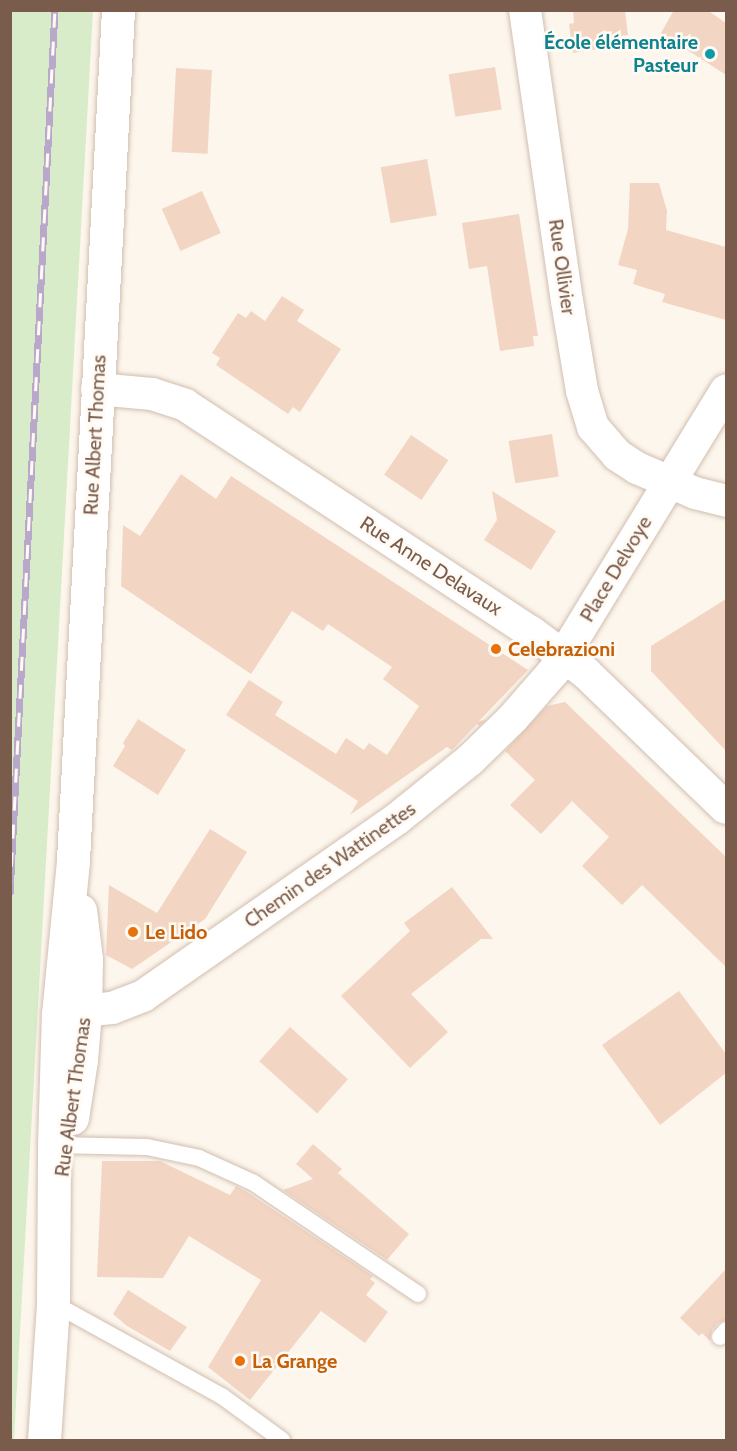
<!DOCTYPE html>
<meta charset="utf-8">
<style>
body{margin:0}
#map{position:relative;width:737px;height:1451px;overflow:hidden;background:#fdf6ec;font-family:Cabin,sans-serif}
div>[style]{position:absolute}
.green>*{inset:0;background:#d8ecc9}
.building>*{inset:0;background:#f3d5c3;transform-origin:0 0}
.roads{filter:drop-shadow(0 0 2px #d1beb0) drop-shadow(0 0 2px #d1beb0)}
.lane>*{height:16px;margin:-8px;padding:0 8px;transform-origin:8px;border-radius:8px;background:#fff}
.street>*{height:32px;margin:-16px;padding:0 16px;transform-origin:16px;border-radius:16px;background:#fff}
.secondary>*{height:33px;margin:-16.5px;padding:0 16.5px;transform-origin:16.5px;border-radius:16.5px;background:#fff}
.rail>*{height:7px;margin-top:-3.5px;transform-origin:0;background:repeating-linear-gradient(90deg,#fffaf3 0 14px,#b9a8c9 0 28px);box-sizing:border-box;border-block:2px solid #b9a8c9}
.dots>*{width:16px;height:16px;translate:-50% -50%;box-sizing:border-box;border:3px solid #fffaf3;border-radius:50%}
span{translate:-50% -50%;white-space:nowrap;text-align:center;line-height:1.15;-webkit-text-stroke:5px #fffaf3;paint-order:stroke}
.culture-label{font-size:20px;color:#0d838f;font-weight:700}
.right{translate:-100% -50%;text-align:right}
.street-label{font-size:20px;color:#7a5c4d}
.food-label{font-size:20px;color:#c56008;font-weight:700}
.left{translate:0 -50%;text-align:left}
.frame{position:absolute;inset:0;border:12px solid #7a5c4d;pointer-events:none}
</style>
<div id="map">
<div class="green">
<i style="clip-path:polygon(10px 11px,93px 11px,14px 1440px,10px 1440px)"></i>
</div>
<div class="building">
<i style="clip-path:polygon(573px 10px,625px 10px,628px 35px,608px 37px,609px 41px,597px 44px,598px 49px,573px 53px,569px 24px,574px 23px)"></i>
<i style="clip-path:polygon(674px 10px,707px 10px,726px 23px,726px 75px,661px 33px)"></i>
<i style="left:495px;top:67px;width:43px;height:47px;rotate:81deg"></i>
<i style="left:176px;top:68px;width:36px;height:84px;rotate:3deg"></i>
<i style="left:427px;top:159px;width:57px;height:47px;rotate:80deg"></i>
<i style="clip-path:polygon(630px 183px,659px 183px,667px 211px,666px 230px,726px 247px,726px 320px,662px 302px,665px 294px,633px 284px,637px 270px,618px 265px,628px 229px)"></i>
<i style="left:202px;top:191px;width:46px;height:44px;rotate:66deg"></i>
<i style="clip-path:polygon(519px 214px,538px 336px,533px 336px,534px 346px,500px 351px,487px 266px,469px 269px,462px 223px)"></i>
<i style="clip-path:polygon(282px 296px,304px 310px,297px 321px,341px 349px,300px 412px,293px 407px,288px 414px,216px 365px,220px 358px,212px 353px,238px 313px,246px 318px,251px 311px,265px 321px)"></i>
<i style="left:552px;top:434px;width:43px;height:44px;rotate:81deg"></i>
<i style="left:411px;top:435px;width:45px;height:48px;rotate:34deg"></i>
<i style="clip-path:polygon(181px 474px,216px 499px,231px 476px,528px 670px,479px 721px,486px 720px,479px 726px,477px 724px,452px 750px,447px 747px,350px 815px,358px 801px,226px 715px,249px 680px,283px 702px,275px 715px,336px 754px,346px 738px,364px 750px,369px 743px,387px 755px,419px 706px,383px 679px,392px 667px,328px 624px,323px 631px,292px 611px,251px 674px,121px 586px,123px 525px,140px 536px)"></i>
<i style="clip-path:polygon(492px 491px,556px 531px,531px 570px,484px 540px,497px 520px)"></i>
<i style="clip-path:polygon(726px 599px,726px 751px,651px 671px,651px 646px)"></i>
<i style="clip-path:polygon(565px 702px,726px 857px,726px 967px,642px 885px,622px 905px,582px 866px,609px 837px,572px 801px,541px 834px,510px 805px,535px 780px,505px 751px,547px 706px)"></i>
<i style="clip-path:polygon(138px 719px,186px 750px,158px 795px,113px 766px,125px 746px,123px 743px)"></i>
<i style="clip-path:polygon(210px 829px,247px 852px,205px 919px,132px 969px,106px 955px,109px 885px,157px 913px)"></i>
<i style="clip-path:polygon(452px 887px,493px 939px,481px 939px,411px 994px,448px 1032px,410px 1068px,341px 996px,410px 931px,404px 923px)"></i>
<i style="clip-path:polygon(679px 991px,726px 1054px,726px 1073px,660px 1125px,602px 1045px)"></i>
<i style="left:290px;top:1027px;width:78px;height:46px;rotate:42deg"></i>
<i style="clip-path:polygon(313px 1144px,342px 1169px,338px 1173px,409px 1234px,387px 1260px,283px 1190px,313px 1179px,296px 1164px)"></i>
<i style="clip-path:polygon(102px 1161px,160px 1161px,230px 1195px,236px 1186px,247px 1192px,373px 1276px,370px 1279px,375px 1283px,366px 1295px,388px 1312px,365px 1343px,321px 1311px,250px 1400px,208px 1367px,261px 1280px,189px 1236px,163px 1278px,97px 1277px)"></i>
<i style="clip-path:polygon(726px 1269px,726px 1320px,718px 1323px,712px 1330px,710px 1341px,702px 1333px,699px 1336px,680px 1318px)"></i>
<i style="clip-path:polygon(128px 1290px,187px 1327px,170px 1351px,127px 1326px,113px 1314px)"></i>
</div>
<div class="roads">
<div class="lane">
<i style="left:54px;top:1145px;width:93px;rotate:1.2deg"></i>
<i style="left:147px;top:1147px;width:53px;rotate:11.9deg"></i>
<i style="left:199px;top:1158px;width:60px;rotate:24.4deg"></i>
<i style="left:254px;top:1183px;width:198px;rotate:34.1deg"></i>
<i style="left:53px;top:1303px;width:194px;rotate:28.9deg"></i>
<i style="left:223px;top:1397px;width:73px;rotate:36.1deg"></i>
<i style="left:720px;top:1337px;width:9px;rotate:-49deg"></i>
</div>
<div class="street">
<i style="left:525px;top:10px;width:294px;rotate:81.8deg"></i>
<i style="left:567px;top:301px;width:91px;rotate:80.5deg"></i>
<i style="left:582px;top:391px;width:38px;rotate:73deg"></i>
<i style="left:593px;top:427px;width:37px;rotate:49deg"></i>
<i style="left:617px;top:455px;width:24px;rotate:33deg"></i>
<i style="left:637px;top:468px;width:63px;rotate:23.3deg"></i>
<i style="left:695px;top:493px;width:32px;rotate:14deg"></i>
<i style="left:97px;top:389px;width:55px;rotate:5.2deg"></i>
<i style="left:152px;top:394px;width:35px;rotate:18deg"></i>
<i style="left:185px;top:405px;width:414px;rotate:33.3deg"></i>
<i style="left:531px;top:632px;width:69px;rotate:36.7deg"></i>
<i style="left:586px;top:673px;width:194px;rotate:44deg"></i>
<i style="left:59px;top:1013px;width:53px;rotate:-5.4deg"></i>
<i style="left:112px;top:1008px;width:33px;rotate:-21deg"></i>
<i style="left:143px;top:996px;width:311px;rotate:-34.9deg"></i>
<i style="left:398px;top:818px;width:92px;rotate:-38.9deg"></i>
<i style="left:470px;top:760px;width:60px;rotate:-44.3deg"></i>
<i style="left:513px;top:718px;width:62px;rotate:-48.9deg"></i>
<i style="left:554px;top:671px;width:329px;rotate:-58.5deg"></i>
</div>
<div class="secondary">
<i style="left:72px;top:1118px;width:59px;rotate:-81.2deg"></i>
<i style="left:81px;top:1060px;width:48px;rotate:-85.2deg"></i>
<i style="left:85px;top:1012px;width:53px;rotate:-88.9deg"></i>
<i style="left:86px;top:959px;width:49px;rotate:-97deg"></i>
<i style="left:44px;top:1440px;width:137px;rotate:-86.2deg"></i>
<i style="left:53px;top:1303px;width:158px;rotate:-89.6deg"></i>
<i style="left:54px;top:1145px;width:131px;rotate:-88.3deg"></i>
<i style="left:58px;top:1014px;width:155px;rotate:-84.4deg"></i>
<i style="left:73px;top:860px;width:851px;rotate:-86.97deg"></i>
</div>
</div>
<div class="rail">
<i style="left:10px;top:894px;width:885px;rotate:-87.09deg"></i>
</div>
<div class="dots">
<i style="left:710px;top:54px;background:#0f9aa8"></i>
<i style="left:496px;top:649px;background:#e8710a"></i>
<i style="left:133px;top:932px;background:#e8710a"></i>
<i style="left:240px;top:1361px;background:#e8710a"></i>
</div>
<div class="culture-label">
<span class="right" style="left:698px;top:54px">École élémentaire<br>Pasteur</span>
</div>
<div class="street-label">
<span style="left:562px;top:267px;rotate:82deg">Rue Ollivier</span>
<span style="left:95px;top:435px;rotate:-87deg">Rue Albert Thomas</span>
<span style="left:431px;top:566px;rotate:33deg">Rue Anne Delavaux</span>
<span style="left:616px;top:569px;rotate:-59deg">Place Delvoye</span>
<span style="left:330px;top:865px;rotate:-35deg">Chemin des Wattinettes</span>
<span style="left:73px;top:1097px;rotate:-82deg">Rue Albert Thomas</span>
</div>
<div class="food-label">
<span class="left" style="left:508px;top:649px">Celebrazioni</span>
<span class="left" style="left:145px;top:932px">Le Lido</span>
<span class="left" style="left:252px;top:1361px">La Grange</span>
</div>
<div class="frame"></div>
</div>
